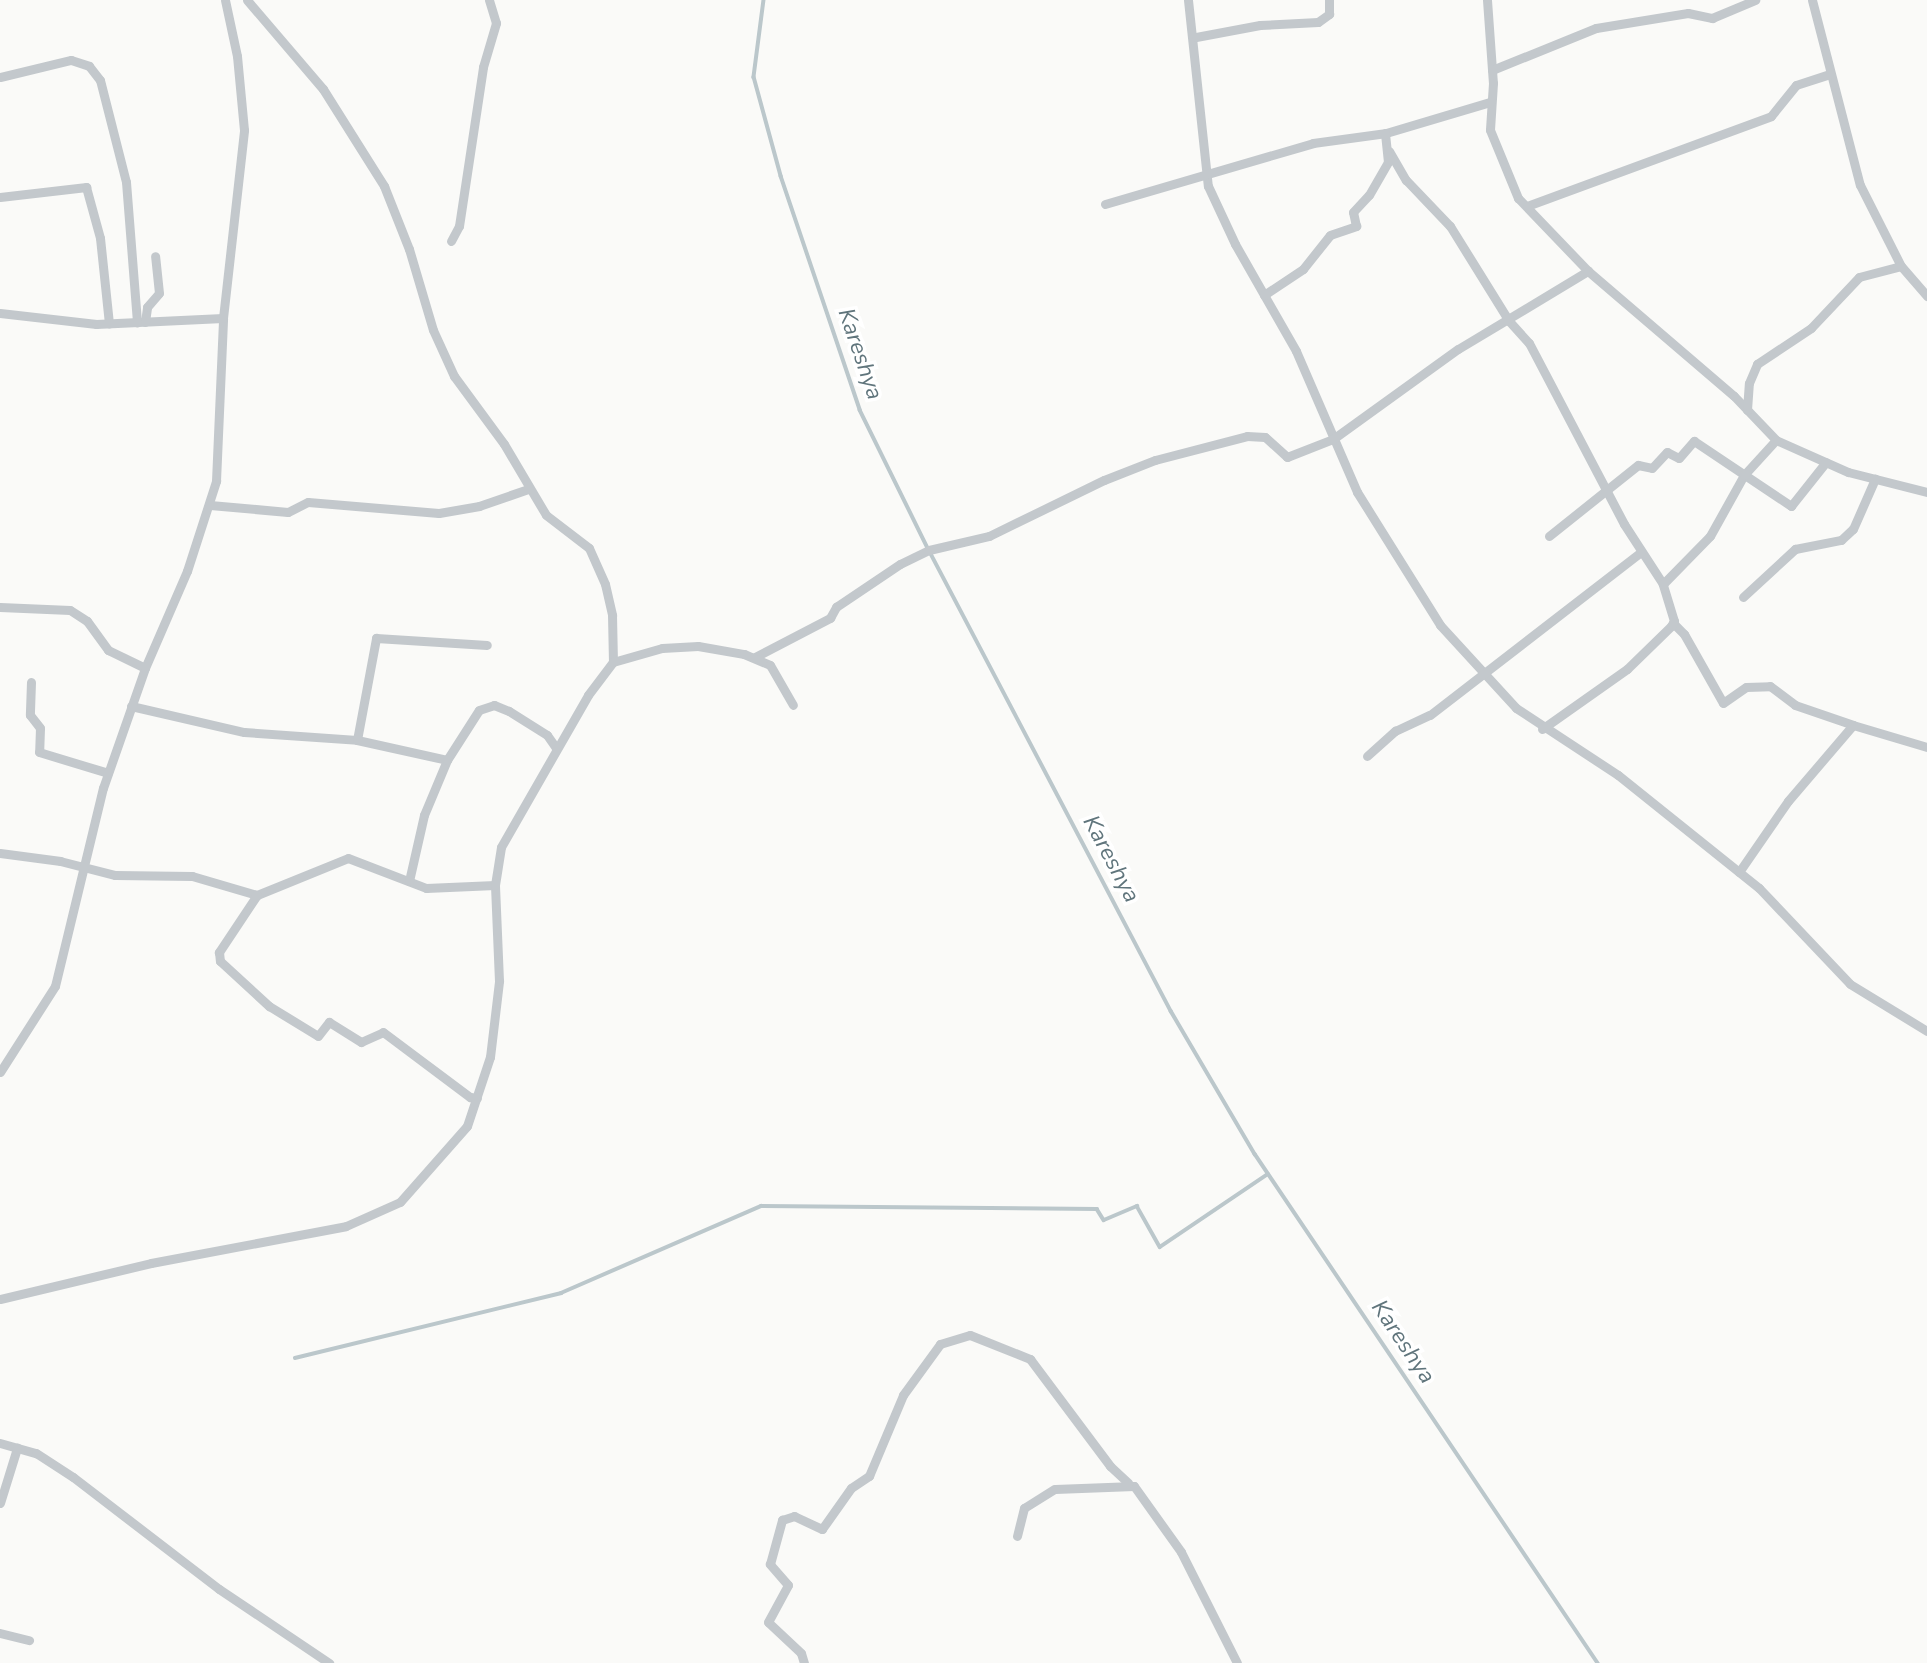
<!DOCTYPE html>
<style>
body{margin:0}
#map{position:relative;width:1927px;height:1663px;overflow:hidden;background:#fafaf8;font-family:"Nunito Sans",sans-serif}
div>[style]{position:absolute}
.stream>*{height:3.5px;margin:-1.75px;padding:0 1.75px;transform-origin:1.75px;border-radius:1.75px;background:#bbc7cb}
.street>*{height:9px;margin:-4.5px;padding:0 4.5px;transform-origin:4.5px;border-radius:4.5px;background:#c3c8cc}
span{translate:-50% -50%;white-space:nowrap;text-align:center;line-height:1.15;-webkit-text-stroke:7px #fff;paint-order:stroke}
.water-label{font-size:23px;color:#60757c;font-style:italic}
</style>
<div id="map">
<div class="stream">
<i style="left:764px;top:0;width:78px;rotate:97.4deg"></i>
<i style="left:754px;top:77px;width:103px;rotate:74.7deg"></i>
<i style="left:781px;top:176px;width:247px;rotate:71.3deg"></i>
<i style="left:860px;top:410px;width:156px;rotate:63.8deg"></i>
<i style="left:929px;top:550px;width:521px;rotate:62.3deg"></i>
<i style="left:1171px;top:1011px;width:166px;rotate:59.6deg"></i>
<i style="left:1255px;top:1154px;width:614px;rotate:56.03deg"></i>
<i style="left:295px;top:1358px;width:274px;rotate:-13.7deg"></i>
<i style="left:561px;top:1293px;width:218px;rotate:-23.5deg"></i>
<i style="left:761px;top:1206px;width:336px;rotate:0.5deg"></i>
<i style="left:1097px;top:1209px;width:13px;rotate:58deg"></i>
<i style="left:1104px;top:1220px;width:36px;rotate:-23deg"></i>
<i style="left:1137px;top:1206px;width:47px;rotate:60.7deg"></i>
<i style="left:1160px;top:1247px;width:130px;rotate:-34.1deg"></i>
</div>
<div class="street">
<i style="left:247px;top:0;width:117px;rotate:49.5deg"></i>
<i style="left:323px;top:89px;width:115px;rotate:57.8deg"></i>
<i style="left:384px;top:186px;width:68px;rotate:68.4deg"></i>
<i style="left:409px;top:249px;width:84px;rotate:73.5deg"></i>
<i style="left:433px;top:330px;width:51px;rotate:65.5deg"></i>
<i style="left:454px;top:376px;width:84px;rotate:53.7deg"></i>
<i style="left:504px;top:444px;width:82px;rotate:59.4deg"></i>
<i style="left:546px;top:515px;width:54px;rotate:37.5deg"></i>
<i style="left:589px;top:548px;width:39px;rotate:66deg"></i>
<i style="left:605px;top:584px;width:32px;rotate:77deg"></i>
<i style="left:612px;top:615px;width:47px;rotate:88.8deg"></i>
<i style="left:1188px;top:0;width:187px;rotate:83.9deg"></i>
<i style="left:1208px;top:186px;width:64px;rotate:65deg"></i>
<i style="left:1235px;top:244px;width:123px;rotate:60.3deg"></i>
<i style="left:1296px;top:351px;width:154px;rotate:66.6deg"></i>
<i style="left:1357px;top:492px;width:157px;rotate:58deg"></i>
<i style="left:1440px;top:625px;width:113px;rotate:47.5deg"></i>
<i style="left:1516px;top:708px;width:122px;rotate:33.3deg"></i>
<i style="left:1618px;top:775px;width:181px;rotate:38.7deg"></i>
<i style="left:1759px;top:888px;width:132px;rotate:46.5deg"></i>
<i style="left:1850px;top:984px;width:90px;rotate:31.4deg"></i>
<i style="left:1487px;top:0;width:83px;rotate:85.9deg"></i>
<i style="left:1493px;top:83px;width:47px;rotate:93.7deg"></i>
<i style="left:1490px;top:130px;width:74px;rotate:67.6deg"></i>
<i style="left:1518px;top:198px;width:101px;rotate:46.2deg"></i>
<i style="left:1588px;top:271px;width:192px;rotate:40.6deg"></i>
<i style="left:1734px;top:396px;width:61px;rotate:46.3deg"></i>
<i style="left:1776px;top:440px;width:79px;rotate:24deg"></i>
<i style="left:1848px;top:472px;width:81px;rotate:14.2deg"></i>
<i style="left:1812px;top:0;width:191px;rotate:75.5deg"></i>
<i style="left:1860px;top:185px;width:91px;rotate:63.2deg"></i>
<i style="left:1901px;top:266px;width:40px;rotate:49deg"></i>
<i style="left:1196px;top:37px;width:65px;rotate:-10.6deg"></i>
<i style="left:1260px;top:25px;width:58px;rotate:-3deg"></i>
<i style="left:1318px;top:22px;width:14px;rotate:-36deg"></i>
<i style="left:1329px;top:14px;width:14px;rotate:-90deg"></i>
<i style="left:1492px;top:70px;width:112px;rotate:-22deg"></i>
<i style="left:1596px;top:28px;width:93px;rotate:-9.3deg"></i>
<i style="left:1688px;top:13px;width:25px;rotate:12deg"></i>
<i style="left:1712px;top:18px;width:47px;rotate:-22.7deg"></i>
<i style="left:0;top:77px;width:73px;rotate:-13.5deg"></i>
<i style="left:71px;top:60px;width:19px;rotate:18deg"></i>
<i style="left:89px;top:66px;width:18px;rotate:52deg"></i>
<i style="left:100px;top:80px;width:105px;rotate:75.7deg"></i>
<i style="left:126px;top:182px;width:141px;rotate:85.5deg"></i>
<i style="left:1389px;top:151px;width:34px;rotate:60deg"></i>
<i style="left:1406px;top:180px;width:64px;rotate:46.3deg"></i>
<i style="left:1450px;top:226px;width:112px;rotate:58.2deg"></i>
<i style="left:1509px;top:321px;width:30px;rotate:48deg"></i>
<i style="left:1529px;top:343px;width:204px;rotate:62.3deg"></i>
<i style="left:1624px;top:524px;width:72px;rotate:57deg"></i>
<i style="left:0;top:197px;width:87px;rotate:-6.6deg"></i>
<i style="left:86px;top:187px;width:53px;rotate:74.6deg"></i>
<i style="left:100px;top:238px;width:86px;rotate:84deg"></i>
<i style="left:1105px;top:204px;width:217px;rotate:-16.3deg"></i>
<i style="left:1313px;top:143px;width:74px;rotate:-7.8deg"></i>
<i style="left:1386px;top:133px;width:109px;rotate:-16.6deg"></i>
<i style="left:1527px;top:206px;width:260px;rotate:-20.2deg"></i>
<i style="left:1771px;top:116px;width:40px;rotate:-51deg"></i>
<i style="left:1796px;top:85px;width:36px;rotate:-18deg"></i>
<i style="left:451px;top:241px;width:17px;rotate:-62deg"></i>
<i style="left:459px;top:226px;width:161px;rotate:-81.4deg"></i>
<i style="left:483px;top:67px;width:46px;rotate:-73.5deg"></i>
<i style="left:496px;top:23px;width:24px;rotate:-107deg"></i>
<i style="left:1264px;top:295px;width:47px;rotate:-33.7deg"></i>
<i style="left:1303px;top:269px;width:43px;rotate:-51.5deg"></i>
<i style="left:1330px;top:235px;width:28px;rotate:-19deg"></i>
<i style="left:1356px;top:226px;width:14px;rotate:-102deg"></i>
<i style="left:1353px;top:212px;width:23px;rotate:-47deg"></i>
<i style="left:1369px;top:195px;width:38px;rotate:-60deg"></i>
<i style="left:1388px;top:162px;width:29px;rotate:-96deg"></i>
<i style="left:0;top:313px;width:97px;rotate:6.5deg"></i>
<i style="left:96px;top:324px;width:127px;rotate:-2.7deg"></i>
<i style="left:145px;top:322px;width:15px;rotate:-82deg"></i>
<i style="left:147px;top:307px;width:18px;rotate:-49deg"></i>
<i style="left:159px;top:293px;width:37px;rotate:-96deg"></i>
<i style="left:1747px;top:410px;width:27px;rotate:-86deg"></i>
<i style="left:1749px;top:383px;width:21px;rotate:-67deg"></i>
<i style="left:1757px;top:364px;width:65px;rotate:-33.7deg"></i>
<i style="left:1811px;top:328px;width:70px;rotate:-46.7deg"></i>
<i style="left:1859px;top:277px;width:43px;rotate:-14.7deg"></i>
<i style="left:210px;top:505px;width:78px;rotate:5.1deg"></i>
<i style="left:288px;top:512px;width:22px;rotate:-27deg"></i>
<i style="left:308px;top:502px;width:131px;rotate:4.8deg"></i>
<i style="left:439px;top:513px;width:41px;rotate:-9.9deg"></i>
<i style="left:479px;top:506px;width:52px;rotate:-19.1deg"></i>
<i style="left:1549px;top:536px;width:114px;rotate:-38.6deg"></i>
<i style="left:1638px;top:465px;width:14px;rotate:12deg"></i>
<i style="left:1652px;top:468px;width:22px;rotate:-47deg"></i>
<i style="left:1667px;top:452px;width:13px;rotate:27deg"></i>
<i style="left:1679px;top:458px;width:23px;rotate:-49deg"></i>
<i style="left:1694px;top:441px;width:117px;rotate:33.8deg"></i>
<i style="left:1791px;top:506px;width:56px;rotate:-51.5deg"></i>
<i style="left:1743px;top:597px;width:71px;rotate:-42.7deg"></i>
<i style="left:1795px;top:549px;width:47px;rotate:-11.1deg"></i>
<i style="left:1841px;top:540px;width:16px;rotate:-43deg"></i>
<i style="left:1853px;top:529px;width:55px;rotate:-66.3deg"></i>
<i style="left:0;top:607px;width:70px;rotate:2.5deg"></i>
<i style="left:70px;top:610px;width:20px;rotate:33deg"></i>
<i style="left:87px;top:621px;width:36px;rotate:54deg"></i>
<i style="left:108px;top:650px;width:41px;rotate:25.9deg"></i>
<i style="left:1673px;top:623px;width:16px;rotate:45deg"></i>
<i style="left:1684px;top:634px;width:79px;rotate:60.5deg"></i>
<i style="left:1723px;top:703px;width:28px;rotate:-35deg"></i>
<i style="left:1746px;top:687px;width:24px;rotate:-2deg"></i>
<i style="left:1770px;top:686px;width:31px;rotate:37deg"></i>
<i style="left:1795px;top:705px;width:61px;rotate:19deg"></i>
<i style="left:755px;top:657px;width:85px;rotate:-27.5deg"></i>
<i style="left:830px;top:618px;width:13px;rotate:-61deg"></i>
<i style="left:836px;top:607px;width:77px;rotate:-33.9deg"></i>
<i style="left:900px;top:564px;width:32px;rotate:-26deg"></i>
<i style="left:929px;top:550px;width:62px;rotate:-13.1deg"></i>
<i style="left:989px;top:536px;width:128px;rotate:-26deg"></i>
<i style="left:1104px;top:480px;width:55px;rotate:-21.4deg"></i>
<i style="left:1155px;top:460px;width:95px;rotate:-14.6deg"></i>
<i style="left:1247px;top:436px;width:18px;rotate:3deg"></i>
<i style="left:1265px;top:437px;width:30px;rotate:42deg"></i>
<i style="left:1287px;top:457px;width:49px;rotate:-21.4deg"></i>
<i style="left:1333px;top:439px;width:154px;rotate:-35.8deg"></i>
<i style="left:1458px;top:349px;width:152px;rotate:-31deg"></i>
<i style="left:31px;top:682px;width:33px;rotate:92deg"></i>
<i style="left:30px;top:715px;width:16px;rotate:52deg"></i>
<i style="left:40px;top:728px;width:24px;rotate:92deg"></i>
<i style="left:39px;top:752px;width:72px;rotate:16.9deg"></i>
<i style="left:131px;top:706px;width:116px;rotate:13deg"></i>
<i style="left:244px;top:732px;width:113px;rotate:4deg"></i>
<i style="left:357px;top:740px;width:92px;rotate:12.5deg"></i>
<i style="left:1542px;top:729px;width:104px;rotate:-35.2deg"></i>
<i style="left:1627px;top:669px;width:62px;rotate:-44.3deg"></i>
<i style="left:1671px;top:626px;width:6px;rotate:-59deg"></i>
<i style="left:1674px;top:621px;width:39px;rotate:-107deg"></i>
<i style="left:1663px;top:584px;width:67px;rotate:-45.6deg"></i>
<i style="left:1710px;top:536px;width:70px;rotate:-60.9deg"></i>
<i style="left:1744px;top:475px;width:47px;rotate:-47.6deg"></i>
<i style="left:357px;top:740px;width:104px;rotate:-79.4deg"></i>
<i style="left:376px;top:638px;width:111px;rotate:3.6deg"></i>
<i style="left:1367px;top:756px;width:38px;rotate:-42deg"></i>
<i style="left:1395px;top:731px;width:38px;rotate:-25deg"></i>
<i style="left:1430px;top:715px;width:267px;rotate:-37.7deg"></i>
<i style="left:0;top:853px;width:61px;rotate:7.6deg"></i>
<i style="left:60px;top:861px;width:57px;rotate:14.3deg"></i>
<i style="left:115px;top:875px;width:77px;rotate:0.7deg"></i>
<i style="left:192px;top:876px;width:68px;rotate:16.3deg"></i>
<i style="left:257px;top:895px;width:98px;rotate:-22.1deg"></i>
<i style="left:348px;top:858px;width:84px;rotate:21deg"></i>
<i style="left:426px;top:888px;width:69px;rotate:-2.5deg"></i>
<i style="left:1739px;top:872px;width:86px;rotate:-55.4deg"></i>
<i style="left:1788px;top:801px;width:100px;rotate:-49.5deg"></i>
<i style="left:1853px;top:725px;width:77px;rotate:16.6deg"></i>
<i style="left:409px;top:881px;width:68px;rotate:-77.2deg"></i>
<i style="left:424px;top:815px;width:60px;rotate:-67.3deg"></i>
<i style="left:447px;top:760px;width:59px;rotate:-57.4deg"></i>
<i style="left:479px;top:710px;width:16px;rotate:-18deg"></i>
<i style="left:494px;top:705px;width:16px;rotate:22deg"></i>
<i style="left:509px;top:711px;width:45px;rotate:32.3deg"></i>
<i style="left:547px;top:735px;width:16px;rotate:55deg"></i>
<i style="left:257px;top:895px;width:69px;rotate:123.7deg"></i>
<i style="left:219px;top:952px;width:9px;rotate:84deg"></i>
<i style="left:220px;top:961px;width:67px;rotate:42.6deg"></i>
<i style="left:269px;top:1006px;width:57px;rotate:31.5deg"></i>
<i style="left:318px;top:1036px;width:18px;rotate:-52deg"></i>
<i style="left:329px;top:1022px;width:38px;rotate:32deg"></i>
<i style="left:361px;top:1042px;width:24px;rotate:-24deg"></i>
<i style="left:383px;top:1032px;width:109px;rotate:36.8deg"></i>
<i style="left:470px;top:1097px;width:7px;rotate:8deg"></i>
<i style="left:0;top:1072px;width:102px;rotate:-57.4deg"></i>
<i style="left:55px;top:986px;width:204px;rotate:-76.4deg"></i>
<i style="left:103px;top:788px;width:127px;rotate:-70.7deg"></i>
<i style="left:145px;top:668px;width:106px;rotate:-66.6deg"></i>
<i style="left:187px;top:571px;width:95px;rotate:-72.1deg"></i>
<i style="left:216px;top:481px;width:163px;rotate:-87.5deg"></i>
<i style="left:223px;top:318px;width:189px;rotate:-83.6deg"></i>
<i style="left:244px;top:130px;width:74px;rotate:-95.4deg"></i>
<i style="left:237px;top:56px;width:57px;rotate:-102.1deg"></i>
<i style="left:0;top:1299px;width:155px;rotate:-13.4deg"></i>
<i style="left:151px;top:1263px;width:198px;rotate:-10.7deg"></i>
<i style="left:346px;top:1226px;width:59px;rotate:-24deg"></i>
<i style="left:400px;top:1202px;width:101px;rotate:-48.6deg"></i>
<i style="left:467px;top:1126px;width:73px;rotate:-71.6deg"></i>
<i style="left:490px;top:1057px;width:77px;rotate:-83.2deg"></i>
<i style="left:499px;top:981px;width:96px;rotate:-92.4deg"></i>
<i style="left:495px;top:885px;width:38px;rotate:-81deg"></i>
<i style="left:501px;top:847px;width:175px;rotate:-60.2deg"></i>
<i style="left:588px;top:695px;width:41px;rotate:-52.9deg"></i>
<i style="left:613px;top:662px;width:51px;rotate:-15.9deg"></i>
<i style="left:662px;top:648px;width:36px;rotate:-3deg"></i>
<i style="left:698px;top:646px;width:47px;rotate:9.9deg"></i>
<i style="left:744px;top:654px;width:28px;rotate:23deg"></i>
<i style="left:770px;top:665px;width:46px;rotate:60.1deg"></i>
<i style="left:0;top:1443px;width:37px;rotate:16deg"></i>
<i style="left:36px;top:1453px;width:44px;rotate:33deg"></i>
<i style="left:73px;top:1477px;width:184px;rotate:37.5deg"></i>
<i style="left:219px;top:1589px;width:133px;rotate:33.9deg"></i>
<i style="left:0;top:1503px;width:58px;rotate:-72.8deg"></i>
<i style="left:1017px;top:1536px;width:29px;rotate:-76deg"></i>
<i style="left:1024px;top:1508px;width:36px;rotate:-32deg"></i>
<i style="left:1055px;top:1489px;width:79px;rotate:-2.2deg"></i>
<i style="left:1134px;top:1486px;width:81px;rotate:54.5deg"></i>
<i style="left:1181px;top:1552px;width:124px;rotate:63.2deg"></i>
<i style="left:0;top:1633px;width:30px;rotate:14deg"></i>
<i style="left:804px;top:1663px;width:10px;rotate:-107deg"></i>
<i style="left:801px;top:1653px;width:45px;rotate:-136.8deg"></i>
<i style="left:768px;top:1622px;width:42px;rotate:-61.6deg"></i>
<i style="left:788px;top:1585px;width:28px;rotate:-131deg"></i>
<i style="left:770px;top:1564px;width:46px;rotate:-74.7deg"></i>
<i style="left:782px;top:1520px;width:13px;rotate:-18deg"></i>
<i style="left:794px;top:1516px;width:31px;rotate:25deg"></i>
<i style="left:822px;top:1529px;width:50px;rotate:-54.7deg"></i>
<i style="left:851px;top:1488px;width:22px;rotate:-34deg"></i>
<i style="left:869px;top:1476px;width:88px;rotate:-67.2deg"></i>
<i style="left:903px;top:1395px;width:63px;rotate:-54deg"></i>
<i style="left:940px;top:1344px;width:31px;rotate:-17deg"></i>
<i style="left:970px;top:1335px;width:65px;rotate:21.8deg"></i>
<i style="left:1030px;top:1359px;width:134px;rotate:53.2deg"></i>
<i style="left:1110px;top:1466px;width:25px;rotate:43deg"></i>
</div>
<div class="water-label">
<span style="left:860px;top:354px;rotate:71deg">Kareshya</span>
<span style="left:1111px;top:859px;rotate:62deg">Kareshya</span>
<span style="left:1403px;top:1342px;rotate:56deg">Kareshya</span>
</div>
</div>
